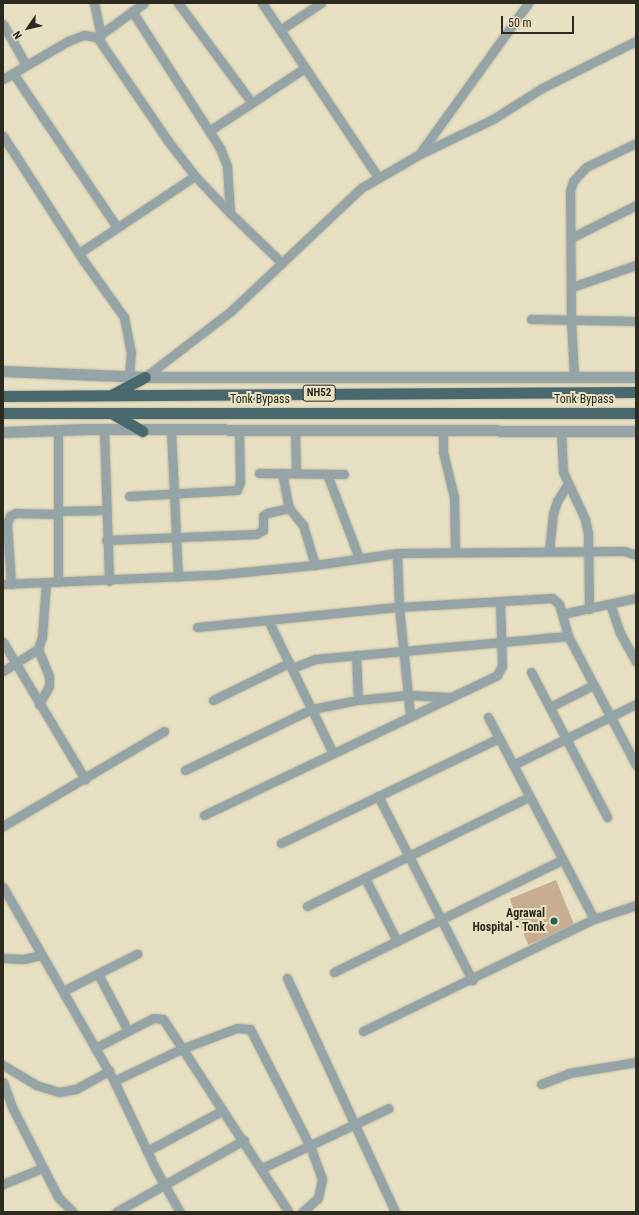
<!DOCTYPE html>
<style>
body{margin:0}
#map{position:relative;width:639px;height:1215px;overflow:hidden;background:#e8e0c3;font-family:"Roboto Condensed",sans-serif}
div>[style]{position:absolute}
.building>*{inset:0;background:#c9ad92;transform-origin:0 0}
.roads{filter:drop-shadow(0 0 1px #c3bca2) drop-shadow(0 0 1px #c3bca2)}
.minor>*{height:9px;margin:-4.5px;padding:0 4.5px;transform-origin:4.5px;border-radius:4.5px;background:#95a4a7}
.tertiary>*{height:11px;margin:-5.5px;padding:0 5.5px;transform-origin:5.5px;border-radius:5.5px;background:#95a4a7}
.trunk>*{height:11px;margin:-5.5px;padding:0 5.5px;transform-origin:5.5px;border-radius:5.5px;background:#4a696e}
.dots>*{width:11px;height:11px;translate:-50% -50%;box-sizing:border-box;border:2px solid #e8e0c3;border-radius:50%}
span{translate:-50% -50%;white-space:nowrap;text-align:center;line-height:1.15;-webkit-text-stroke:4px #e8e0c3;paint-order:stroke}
.shield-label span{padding:1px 3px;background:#e8e0c3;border:1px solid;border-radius:3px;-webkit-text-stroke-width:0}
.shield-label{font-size:11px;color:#2d2a1f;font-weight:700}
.street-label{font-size:12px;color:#2d2a1f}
.poi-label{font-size:12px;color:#2d2a1f;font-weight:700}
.right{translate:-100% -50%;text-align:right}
.frame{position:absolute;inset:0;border:4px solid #2d2a1f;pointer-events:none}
.north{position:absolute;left:8px;top:8px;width:40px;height:40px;-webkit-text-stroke:3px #e8e0c3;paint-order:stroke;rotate:236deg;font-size:11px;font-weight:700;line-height:16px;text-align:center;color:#2d2a1f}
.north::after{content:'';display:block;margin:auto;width:14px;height:18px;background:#2d2a1f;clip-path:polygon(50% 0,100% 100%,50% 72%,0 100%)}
.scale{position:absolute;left:501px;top:16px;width:73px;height:18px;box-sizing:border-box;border:2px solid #2d2a1f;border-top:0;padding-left:5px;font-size:12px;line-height:14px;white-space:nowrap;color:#2d2a1f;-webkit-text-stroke:3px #e8e0c3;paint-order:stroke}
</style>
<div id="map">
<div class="building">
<i style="left:556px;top:880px;width:50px;height:50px;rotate:68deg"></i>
</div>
<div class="roads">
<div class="minor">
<i style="left:94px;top:3px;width:33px;rotate:78deg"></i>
<i style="left:178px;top:3px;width:124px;rotate:53.5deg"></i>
<i style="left:262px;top:3px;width:209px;rotate:56.3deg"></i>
<i style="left:132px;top:11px;width:163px;rotate:57.3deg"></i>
<i style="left:220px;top:148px;width:19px;rotate:69deg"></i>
<i style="left:227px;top:166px;width:47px;rotate:86.3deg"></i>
<i style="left:3px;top:24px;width:47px;rotate:60.7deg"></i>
<i style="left:280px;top:30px;width:49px;rotate:-33.4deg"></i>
<i style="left:97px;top:37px;width:58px;rotate:-35.9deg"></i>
<i style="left:13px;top:73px;width:186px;rotate:56deg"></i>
<i style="left:3px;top:79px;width:75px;rotate:-30.3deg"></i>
<i style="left:68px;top:41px;width:17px;rotate:-21deg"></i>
<i style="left:84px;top:35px;width:13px;rotate:9deg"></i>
<i style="left:97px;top:37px;width:126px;rotate:55.7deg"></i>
<i style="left:168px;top:141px;width:44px;rotate:52.4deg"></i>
<i style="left:195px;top:176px;width:51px;rotate:46.6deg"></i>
<i style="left:230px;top:213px;width:72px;rotate:43.9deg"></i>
<i style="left:209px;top:131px;width:115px;rotate:-33.3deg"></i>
<i style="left:3px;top:136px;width:148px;rotate:57.2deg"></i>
<i style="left:83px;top:260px;width:70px;rotate:54.3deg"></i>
<i style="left:124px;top:317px;width:36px;rotate:79deg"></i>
<i style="left:131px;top:352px;width:24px;rotate:95deg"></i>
<i style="left:420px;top:153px;width:185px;rotate:-54.2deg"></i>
<i style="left:571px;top:238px;width:73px;rotate:-26.9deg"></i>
<i style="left:79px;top:253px;width:139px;rotate:-33.6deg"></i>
<i style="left:572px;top:287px;width:68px;rotate:-19deg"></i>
<i style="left:531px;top:319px;width:105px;rotate:1.1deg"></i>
<i style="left:145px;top:377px;width:108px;rotate:-37.5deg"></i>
<i style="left:231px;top:311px;width:179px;rotate:-43.4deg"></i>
<i style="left:361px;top:188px;width:68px;rotate:-30deg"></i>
<i style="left:420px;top:154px;width:81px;rotate:-25.6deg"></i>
<i style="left:493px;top:119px;width:58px;rotate:-32.3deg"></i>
<i style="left:542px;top:88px;width:105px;rotate:-26.6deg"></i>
<i style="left:574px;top:377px;width:57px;rotate:-93deg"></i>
<i style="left:571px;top:320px;width:129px;rotate:-90.4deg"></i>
<i style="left:570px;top:191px;width:10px;rotate:-73deg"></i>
<i style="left:573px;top:181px;width:19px;rotate:-47deg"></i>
<i style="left:586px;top:167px;width:55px;rotate:-25.6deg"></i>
<i style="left:104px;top:429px;width:152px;rotate:88.1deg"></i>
<i style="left:295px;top:429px;width:44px;rotate:88.7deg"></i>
<i style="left:443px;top:429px;width:23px;rotate:90deg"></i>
<i style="left:443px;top:452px;width:46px;rotate:76.3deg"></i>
<i style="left:454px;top:497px;width:54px;rotate:88.9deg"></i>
<i style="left:58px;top:430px;width:152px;rotate:90deg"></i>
<i style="left:171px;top:430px;width:147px;rotate:87.3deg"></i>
<i style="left:561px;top:430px;width:42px;rotate:87.3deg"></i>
<i style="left:563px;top:472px;width:52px;rotate:64.9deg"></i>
<i style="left:585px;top:519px;width:14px;rotate:78deg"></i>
<i style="left:588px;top:533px;width:76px;rotate:89.2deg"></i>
<i style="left:259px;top:473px;width:85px;rotate:0.7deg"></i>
<i style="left:282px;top:473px;width:36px;rotate:79deg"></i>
<i style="left:289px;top:508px;width:22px;rotate:51deg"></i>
<i style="left:303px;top:525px;width:42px;rotate:73.3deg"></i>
<i style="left:327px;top:474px;width:90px;rotate:69.1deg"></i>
<i style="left:129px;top:496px;width:108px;rotate:-3.2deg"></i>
<i style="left:237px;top:490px;width:9px;rotate:-69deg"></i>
<i style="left:240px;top:482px;width:53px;rotate:-91.1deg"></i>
<i style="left:59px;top:511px;width:47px;rotate:-1.2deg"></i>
<i style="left:106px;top:540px;width:150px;rotate:-2.3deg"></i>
<i style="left:256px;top:534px;width:8px;rotate:-30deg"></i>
<i style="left:263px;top:530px;width:14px;rotate:-90deg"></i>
<i style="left:263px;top:516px;width:5px;rotate:-37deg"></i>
<i style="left:267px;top:513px;width:23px;rotate:-13deg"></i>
<i style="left:549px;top:551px;width:37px;rotate:-84deg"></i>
<i style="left:553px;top:514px;width:14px;rotate:-73deg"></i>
<i style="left:557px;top:501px;width:19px;rotate:-58deg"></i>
<i style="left:397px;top:553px;width:54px;rotate:87.9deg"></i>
<i style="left:399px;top:607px;width:110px;rotate:84.2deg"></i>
<i style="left:3px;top:584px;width:210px;rotate:-2.5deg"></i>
<i style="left:213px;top:575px;width:102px;rotate:-5.6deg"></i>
<i style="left:315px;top:565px;width:83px;rotate:-8.3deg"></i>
<i style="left:397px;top:553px;width:227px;rotate:-0.5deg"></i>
<i style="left:624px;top:551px;width:13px;rotate:18deg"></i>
<i style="left:11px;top:584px;width:61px;rotate:-93.8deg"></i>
<i style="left:7px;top:523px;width:8px;rotate:-67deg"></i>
<i style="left:10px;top:516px;width:7px;rotate:-27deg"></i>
<i style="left:16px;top:513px;width:42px;rotate:1.4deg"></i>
<i style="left:610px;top:604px;width:31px;rotate:71deg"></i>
<i style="left:620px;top:633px;width:33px;rotate:61deg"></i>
<i style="left:562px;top:614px;width:76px;rotate:-12.2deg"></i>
<i style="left:268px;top:620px;width:148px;rotate:64deg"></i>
<i style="left:197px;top:627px;width:203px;rotate:-5.7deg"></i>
<i style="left:399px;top:607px;width:153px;rotate:-3.4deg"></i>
<i style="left:552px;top:598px;width:9px;rotate:41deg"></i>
<i style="left:559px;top:604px;width:33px;rotate:74deg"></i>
<i style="left:568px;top:636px;width:146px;rotate:62.2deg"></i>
<i style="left:3px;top:642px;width:160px;rotate:59.1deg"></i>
<i style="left:38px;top:649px;width:29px;rotate:68deg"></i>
<i style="left:49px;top:676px;width:10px;rotate:90deg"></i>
<i style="left:49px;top:686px;width:21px;rotate:119deg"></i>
<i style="left:356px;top:655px;width:45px;rotate:87.5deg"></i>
<i style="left:292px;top:668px;width:25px;rotate:-21deg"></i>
<i style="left:315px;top:659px;width:254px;rotate:-5.2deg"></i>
<i style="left:3px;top:671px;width:41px;rotate:-32.2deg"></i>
<i style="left:38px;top:649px;width:13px;rotate:-72deg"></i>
<i style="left:42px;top:637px;width:54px;rotate:-85.8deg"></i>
<i style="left:531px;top:672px;width:164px;rotate:62.3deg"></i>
<i style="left:213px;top:700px;width:85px;rotate:-26deg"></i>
<i style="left:550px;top:707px;width:48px;rotate:-27.1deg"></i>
<i style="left:488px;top:717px;width:228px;rotate:62.3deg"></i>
<i style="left:513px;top:765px;width:137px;rotate:-26.4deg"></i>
<i style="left:185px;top:770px;width:141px;rotate:-25.7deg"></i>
<i style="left:312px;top:709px;width:47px;rotate:-11.1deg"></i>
<i style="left:358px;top:700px;width:50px;rotate:-5.7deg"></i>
<i style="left:408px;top:695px;width:41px;rotate:2.8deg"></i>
<i style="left:378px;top:796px;width:207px;rotate:62.9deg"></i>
<i style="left:204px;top:815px;width:325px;rotate:-25.5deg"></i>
<i style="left:497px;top:675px;width:10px;rotate:-61deg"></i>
<i style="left:502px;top:666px;width:65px;rotate:-91.8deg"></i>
<i style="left:3px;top:826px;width:187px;rotate:-30.5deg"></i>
<i style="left:281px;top:843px;width:242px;rotate:-25.7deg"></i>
<i style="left:365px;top:878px;width:71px;rotate:63.1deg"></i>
<i style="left:3px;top:887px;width:224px;rotate:60.2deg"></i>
<i style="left:114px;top:1081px;width:98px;rotate:64.7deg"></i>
<i style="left:156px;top:1170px;width:48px;rotate:60.3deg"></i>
<i style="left:307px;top:906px;width:247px;rotate:-26.2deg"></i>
<i style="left:3px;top:958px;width:21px;rotate:3deg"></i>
<i style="left:24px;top:959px;width:18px;rotate:-13deg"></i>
<i style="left:334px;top:972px;width:254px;rotate:-26.2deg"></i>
<i style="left:98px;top:974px;width:64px;rotate:62.2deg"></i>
<i style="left:287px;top:978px;width:258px;rotate:65.2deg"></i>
<i style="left:63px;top:991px;width:83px;rotate:-26.6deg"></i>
<i style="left:363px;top:1031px;width:257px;rotate:-25.9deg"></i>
<i style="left:594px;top:919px;width:44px;rotate:-18.4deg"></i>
<i style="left:95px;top:1048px;width:65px;rotate:-27.3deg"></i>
<i style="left:153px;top:1018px;width:10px;rotate:6deg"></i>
<i style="left:163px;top:1019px;width:230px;rotate:56.9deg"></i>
<i style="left:3px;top:1065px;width:39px;rotate:31deg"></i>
<i style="left:36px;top:1085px;width:24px;rotate:17deg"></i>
<i style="left:59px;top:1092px;width:17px;rotate:-10deg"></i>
<i style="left:76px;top:1089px;width:38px;rotate:-29deg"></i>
<i style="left:114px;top:1081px;width:74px;rotate:-25.5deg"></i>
<i style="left:181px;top:1049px;width:60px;rotate:-20.6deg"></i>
<i style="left:237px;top:1028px;width:13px;rotate:4deg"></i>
<i style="left:250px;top:1029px;width:131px;rotate:62.9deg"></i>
<i style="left:310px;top:1146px;width:35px;rotate:70deg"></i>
<i style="left:322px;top:1179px;width:19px;rotate:102deg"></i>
<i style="left:318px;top:1198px;width:21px;rotate:139deg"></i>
<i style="left:3px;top:1082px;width:29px;rotate:70deg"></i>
<i style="left:13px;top:1109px;width:99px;rotate:62.9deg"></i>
<i style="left:58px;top:1197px;width:21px;rotate:45deg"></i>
<i style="left:541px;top:1084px;width:30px;rotate:-21deg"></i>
<i style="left:569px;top:1073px;width:68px;rotate:-9.3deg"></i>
<i style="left:147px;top:1151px;width:86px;rotate:-28.3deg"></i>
<i style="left:262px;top:1168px;width:140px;rotate:-25.3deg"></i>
<i style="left:3px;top:1184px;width:42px;rotate:-22.3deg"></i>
<i style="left:116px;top:1212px;width:147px;rotate:-29.4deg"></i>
</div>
<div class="tertiary">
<i style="left:3px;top:371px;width:142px;rotate:2.4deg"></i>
<i style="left:145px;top:377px;width:491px"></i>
<i style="left:3px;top:432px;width:84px;rotate:-2deg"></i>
<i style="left:87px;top:429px;width:549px;rotate:0.21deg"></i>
</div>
<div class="trunk">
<i style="left:113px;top:394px;width:36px;rotate:-28deg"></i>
<i style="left:3px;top:396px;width:633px;rotate:-0.36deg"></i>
<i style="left:3px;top:413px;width:633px"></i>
<i style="left:113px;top:414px;width:34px;rotate:30deg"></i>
</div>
</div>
<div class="dots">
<i style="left:554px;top:921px;background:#226454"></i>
</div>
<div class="shield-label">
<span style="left:319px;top:393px">NH52</span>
</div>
<div class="street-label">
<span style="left:260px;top:400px">Tonk Bypass</span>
<span style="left:584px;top:400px">Tonk Bypass</span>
</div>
<div class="poi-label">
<span class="right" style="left:545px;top:921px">Agrawal<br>Hospital - Tonk</span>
</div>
<div class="frame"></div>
<div class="north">N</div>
<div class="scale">50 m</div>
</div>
